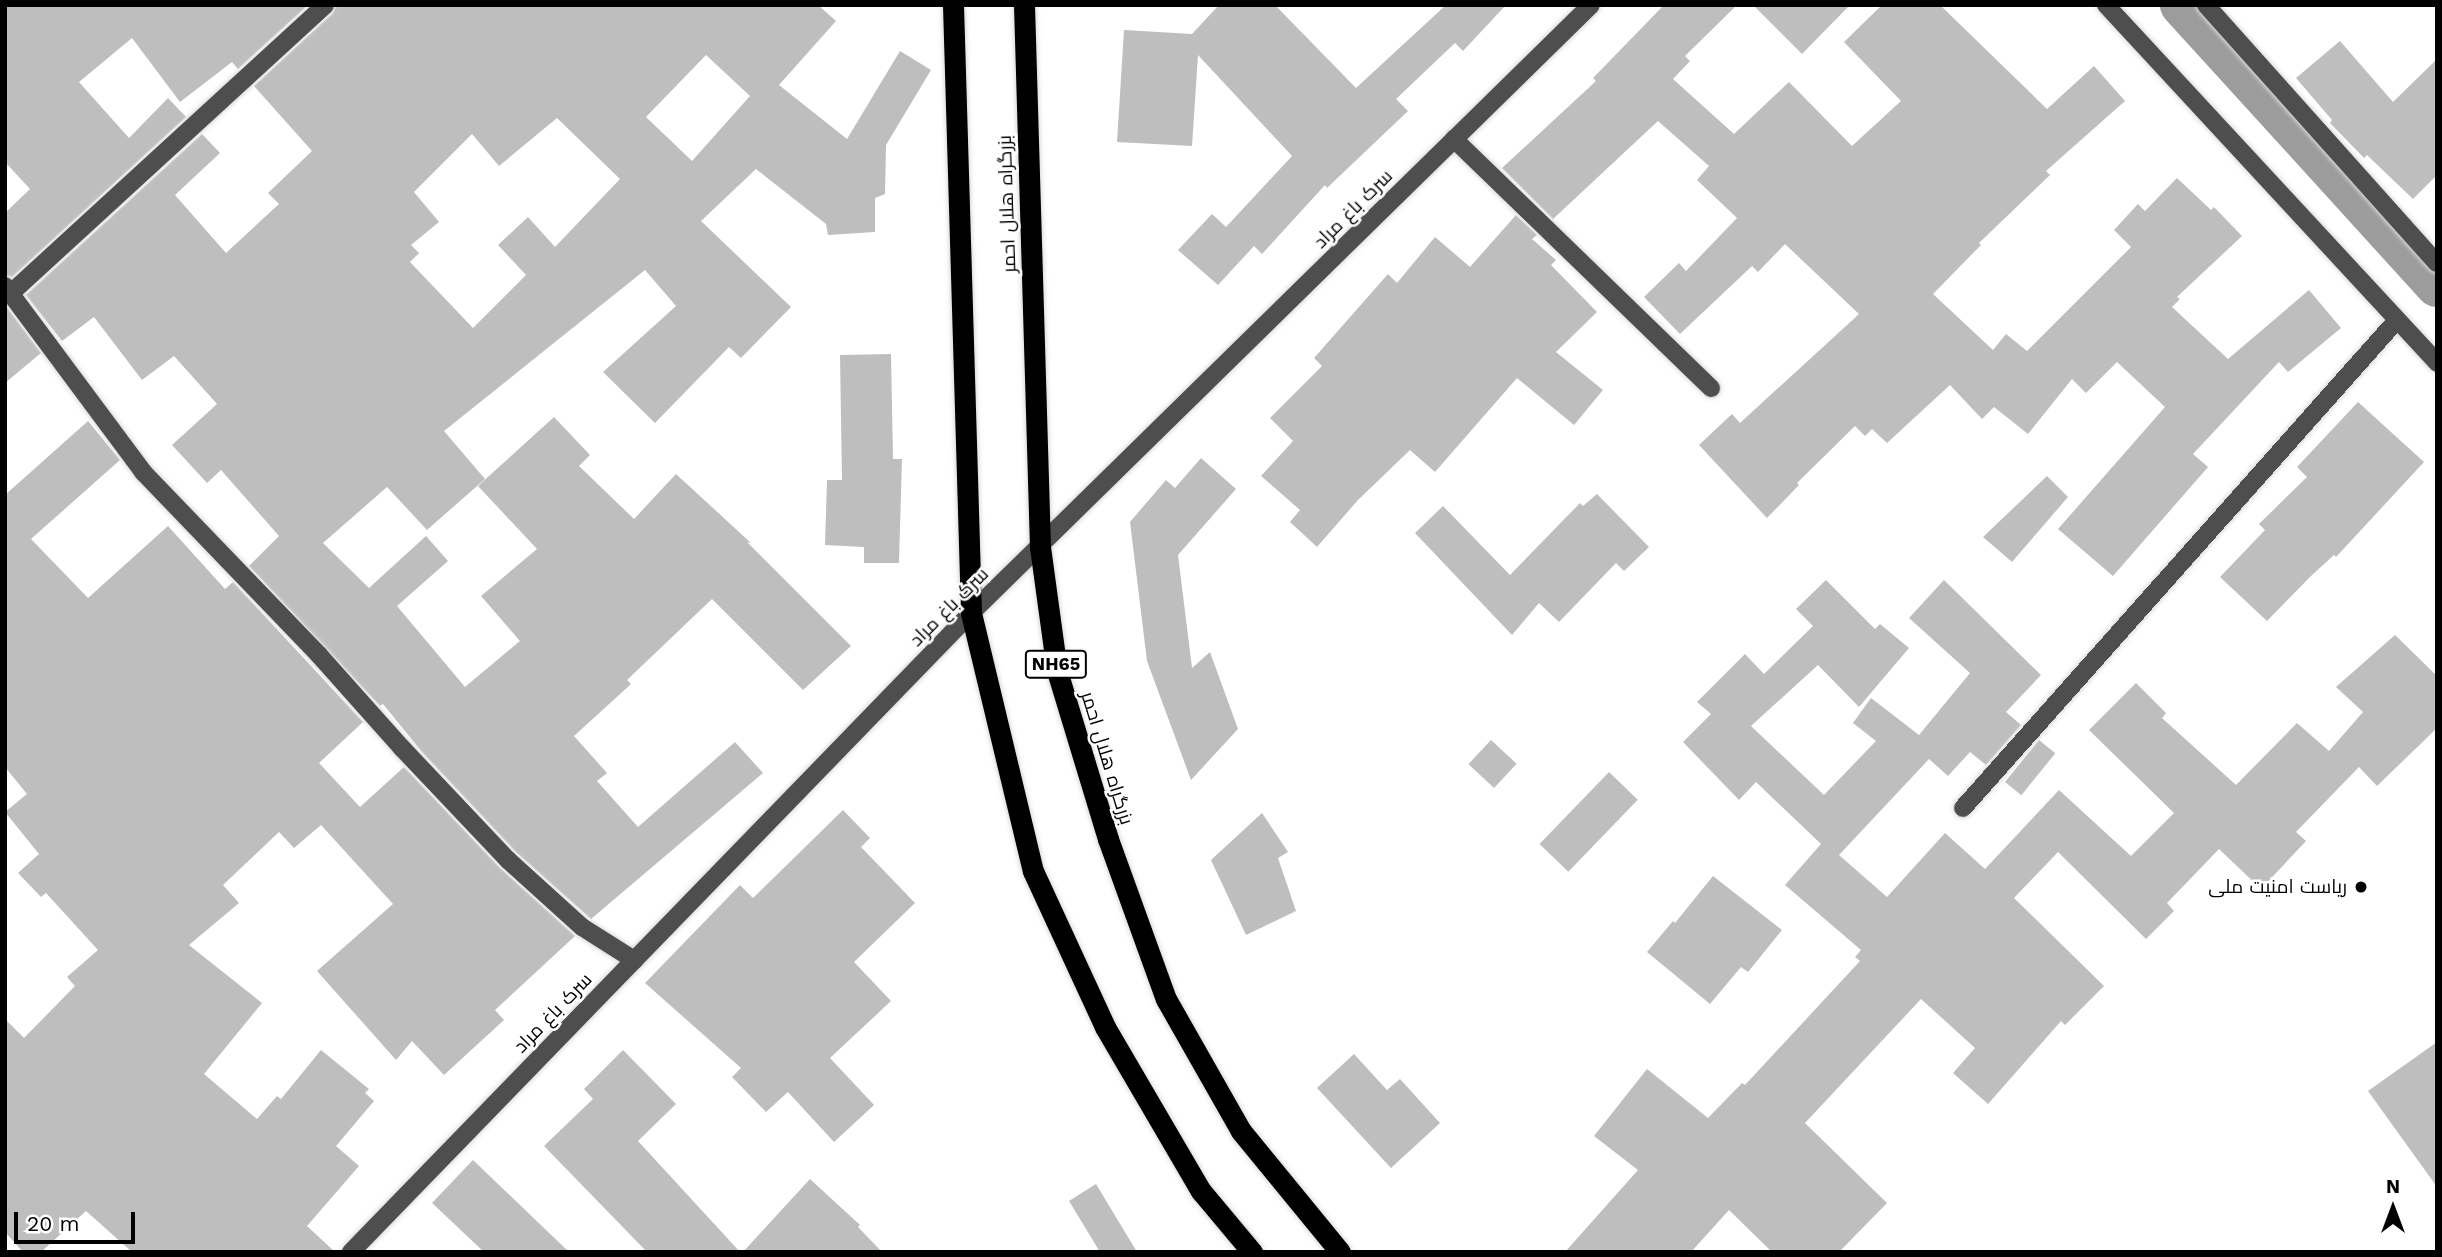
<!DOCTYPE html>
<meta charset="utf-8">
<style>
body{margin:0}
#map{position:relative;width:2442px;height:1257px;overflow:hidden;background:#fff;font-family:"Work Sans",Cairo,sans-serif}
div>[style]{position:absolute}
.canal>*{height:42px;margin:-21px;padding:0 21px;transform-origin:21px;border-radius:21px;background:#9c9c9c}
.building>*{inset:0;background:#bebebe;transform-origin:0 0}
.roads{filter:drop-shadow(0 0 2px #dbdbdb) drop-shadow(0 0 2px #dbdbdb)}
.minor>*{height:18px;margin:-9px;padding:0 9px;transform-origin:9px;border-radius:9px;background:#4e4e4e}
.highway>*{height:21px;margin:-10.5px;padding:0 10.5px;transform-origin:10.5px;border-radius:10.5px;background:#000}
.dots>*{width:19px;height:19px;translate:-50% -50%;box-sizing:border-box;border:4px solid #fff;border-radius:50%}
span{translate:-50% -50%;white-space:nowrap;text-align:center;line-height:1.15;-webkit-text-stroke:5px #fff;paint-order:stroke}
.shield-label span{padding:2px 5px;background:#fff;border:2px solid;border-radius:5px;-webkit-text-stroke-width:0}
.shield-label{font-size:18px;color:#000;font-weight:700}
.street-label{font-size:19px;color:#000}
.poi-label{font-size:19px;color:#000}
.right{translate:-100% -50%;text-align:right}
.frame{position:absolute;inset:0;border:7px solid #000;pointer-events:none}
.north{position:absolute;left:2358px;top:1173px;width:70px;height:70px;-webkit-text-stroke:5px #fff;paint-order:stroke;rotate:0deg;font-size:19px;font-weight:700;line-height:28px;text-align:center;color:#000}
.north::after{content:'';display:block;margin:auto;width:24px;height:32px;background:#000;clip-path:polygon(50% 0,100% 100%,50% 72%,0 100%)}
.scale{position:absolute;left:14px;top:1212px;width:121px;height:32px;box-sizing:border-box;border:4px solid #000;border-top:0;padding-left:9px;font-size:21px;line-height:24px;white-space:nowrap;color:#000;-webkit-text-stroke:5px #fff;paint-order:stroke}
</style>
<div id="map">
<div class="canal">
<i style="left:2181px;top:5px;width:380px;rotate:47.7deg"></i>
</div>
<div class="building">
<i style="clip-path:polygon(5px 5px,308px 5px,238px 69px,232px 62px,180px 102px,132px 38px,79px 82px,129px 138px,168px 98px,186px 117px,12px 277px,5px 275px,5px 213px,30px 189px,5px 162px)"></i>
<i style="clip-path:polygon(evenodd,336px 5px,818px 5px,836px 21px,779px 85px,847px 139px,900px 51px,931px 70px,886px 145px,885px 194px,875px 198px,875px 232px,828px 235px,826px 224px,756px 169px,701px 221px,791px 307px,741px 358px,729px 347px,655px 423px,603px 372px,676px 306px,645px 270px,444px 431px,485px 479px,427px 530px,387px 487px,323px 543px,369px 588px,426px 536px,448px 561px,397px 606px,465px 687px,520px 641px,481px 596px,537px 549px,478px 486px,554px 417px,590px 455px,579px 466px,634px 519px,676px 474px,751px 543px,747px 542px,851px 646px,803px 690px,712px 599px,627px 680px,631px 684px,574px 736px,607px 773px,597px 781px,638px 827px,735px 742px,763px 773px,591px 919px,516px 852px,422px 752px,383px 704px,380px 706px,249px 566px,279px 536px,221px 470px,207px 483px,172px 445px,217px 404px,174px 356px,142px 380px,94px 317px,62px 341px,26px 295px,202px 134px,220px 153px,175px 195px,226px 253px,279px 204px,268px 193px,312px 151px,254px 86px,333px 13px,336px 5px,706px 55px,750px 96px,692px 161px,646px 117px,706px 55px,336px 5px,557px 118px,620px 179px,555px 247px,528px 217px,498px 245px,526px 275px,473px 328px,410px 262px,419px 253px,411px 245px,439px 222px,414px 192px,472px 134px,499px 166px,557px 118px)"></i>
<i style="clip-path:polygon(1219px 5px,1275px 5px,1356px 88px,1446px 5px,1506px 5px,1463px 51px,1455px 43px,1396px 99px,1408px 111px,1327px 188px,1325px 185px,1262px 254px,1254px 246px,1218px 285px,1178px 250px,1212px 214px,1226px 227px,1292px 156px,1198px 55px,1192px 146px,1117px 142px,1124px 30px,1192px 34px)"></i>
<i style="clip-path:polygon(1664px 5px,1737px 5px,1685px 56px,1690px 61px,1673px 79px,1734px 134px,1789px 82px,1852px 146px,1901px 101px,1844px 42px,1882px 5px,1940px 5px,2047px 109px,2094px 66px,2125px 101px,2046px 171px,2050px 175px,1979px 243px,1981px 245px,1933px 294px,1993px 350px,2006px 334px,2027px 351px,2131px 247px,2114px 230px,2138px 204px,2145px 211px,2177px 178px,2211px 210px,2214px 207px,2242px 236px,2177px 297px,2180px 299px,2172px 307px,2228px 359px,2309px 290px,2341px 328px,2288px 372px,2279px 362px,2193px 454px,2208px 467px,2113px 576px,2058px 529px,2165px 407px,2117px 362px,2086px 393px,2072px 379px,2028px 434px,1994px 407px,1982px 419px,1950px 385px,1887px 443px,1872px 429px,1865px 436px,1855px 426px,1797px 483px,1799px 485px,1767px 518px,1699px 445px,1732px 414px,1740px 423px,1859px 314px,1785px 244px,1758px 272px,1752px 266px,1680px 334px,1644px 297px,1679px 263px,1686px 271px,1737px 218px,1697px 180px,1709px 166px,1658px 121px,1553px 219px,1502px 168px,1596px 81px,1593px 78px)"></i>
<i style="clip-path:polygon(1753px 5px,1850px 5px,1802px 54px)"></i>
<i style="clip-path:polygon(2340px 41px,2393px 102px,2437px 59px,2437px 175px,2413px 199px,2367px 155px,2364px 158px,2330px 123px,2332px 120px,2296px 78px)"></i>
<i style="clip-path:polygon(1516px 215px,1537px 235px,1532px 239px,1556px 260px,1551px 265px,1597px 312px,1556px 352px,1603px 390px,1574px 425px,1517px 378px,1435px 472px,1410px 450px,1358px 500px,1317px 547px,1290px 522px,1300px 510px,1261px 476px,1293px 441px,1270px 418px,1322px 366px,1314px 358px,1388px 274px,1397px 283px,1435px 237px,1470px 267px)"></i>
<i style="clip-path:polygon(5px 305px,41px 353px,5px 383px)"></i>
<i style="clip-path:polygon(891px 354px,893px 459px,902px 459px,899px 563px,864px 563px,864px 547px,825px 545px,827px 480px,842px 480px,840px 355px)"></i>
<i style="clip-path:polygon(2358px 402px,2424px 462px,2336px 557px,2334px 555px,2311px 576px,2267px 621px,2220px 577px,2265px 530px,2259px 524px,2307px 477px,2297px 467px)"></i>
<i style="clip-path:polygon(88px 421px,120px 460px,31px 539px,88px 598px,168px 526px,225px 589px,233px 582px,363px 722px,319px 763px,360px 807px,404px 767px,500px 868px,575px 936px,495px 1010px,504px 1020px,444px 1075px,412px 1041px,396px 1060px,317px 971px,393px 904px,321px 825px,294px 848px,279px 832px,223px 885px,239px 903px,189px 945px,262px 1003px,204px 1074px,257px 1119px,277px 1096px,281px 1099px,321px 1050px,369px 1089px,365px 1093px,374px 1101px,336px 1146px,359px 1166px,307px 1226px,335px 1252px,132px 1252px,86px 1211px,41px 1252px,23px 1252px,5px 1232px,5px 1019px,24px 1038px,75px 986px,67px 977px,98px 950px,46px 893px,41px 897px,18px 873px,39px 854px,5px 812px,27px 794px,5px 767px,5px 495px)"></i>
<i style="clip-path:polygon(1201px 458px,1236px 489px,1178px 555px,1192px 668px,1210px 652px,1238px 729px,1191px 780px,1147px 661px,1130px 522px,1166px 480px,1175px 488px)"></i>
<i style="clip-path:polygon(2047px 476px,2068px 497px,2012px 562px,1983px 537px)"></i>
<i style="clip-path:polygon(1597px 494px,1649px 547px,1624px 571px,1616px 563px,1559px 622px,1539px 603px,1512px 635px,1415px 533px,1443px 506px,1510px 575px,1580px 503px,1583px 506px)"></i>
<i style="clip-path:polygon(1826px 580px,1875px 629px,1880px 624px,1909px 648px,1859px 707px,1818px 665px,1751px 726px,1824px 795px,1876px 741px,1853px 723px,1871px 698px,1919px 735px,1970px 673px,1909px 618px,1944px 580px,2041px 675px,2006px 712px,2021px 725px,1986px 765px,1970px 752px,1948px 776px,1929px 759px,1839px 855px,1887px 897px,1945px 833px,1985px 869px,2059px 790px,2131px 856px,2174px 813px,2089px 730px,2136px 683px,2166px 713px,2162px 718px,2236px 785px,2297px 723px,2329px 751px,2363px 712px,2336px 687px,2395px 635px,2437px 676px,2437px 728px,2377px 786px,2359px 767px,2296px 832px,2306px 841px,2261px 889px,2219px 849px,2167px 903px,2174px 911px,2146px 939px,2058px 852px,2014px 898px,2104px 986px,2065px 1025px,2061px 1021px,1988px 1104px,1953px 1073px,1975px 1048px,1921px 999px,1805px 1123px,1887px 1203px,1839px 1252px,1772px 1252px,1729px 1210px,1691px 1252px,1565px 1252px,1638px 1170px,1594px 1136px,1647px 1069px,1708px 1118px,1742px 1083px,1745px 1085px,1860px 961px,1855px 957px,1861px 950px,1785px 885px,1821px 844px,1756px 782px,1739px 800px,1683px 742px,1711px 714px,1697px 702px,1745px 654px,1764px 674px,1813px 626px,1796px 609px)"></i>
<i style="left:1491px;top:740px;width:35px;height:33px;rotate:43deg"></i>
<i style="left:2039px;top:740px;width:21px;height:54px;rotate:39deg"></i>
<i style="left:1609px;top:772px;width:40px;height:100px;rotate:44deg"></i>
<i style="clip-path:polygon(843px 810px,870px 838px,861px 847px,915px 903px,854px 962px,891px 1001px,830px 1058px,874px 1105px,834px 1142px,788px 1092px,766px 1112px,732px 1077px,741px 1068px,645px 983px,740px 885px,753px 898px)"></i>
<i style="clip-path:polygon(1262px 813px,1288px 852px,1278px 858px,1296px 911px,1246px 935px,1211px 860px)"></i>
<i style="clip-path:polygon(1713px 876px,1782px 930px,1748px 972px,1741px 967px,1710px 1004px,1647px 952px,1673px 921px,1675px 923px)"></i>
<i style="clip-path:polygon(2437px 1042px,2437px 1187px,2368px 1091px)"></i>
<i style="clip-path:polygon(623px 1050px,676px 1104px,638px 1141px,740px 1252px,647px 1252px,544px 1146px,593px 1099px,584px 1089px)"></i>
<i style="clip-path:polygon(1354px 1054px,1387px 1090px,1400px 1079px,1440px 1123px,1391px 1168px,1317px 1088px)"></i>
<i style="clip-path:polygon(473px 1160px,569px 1252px,484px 1252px,432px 1203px)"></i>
<i style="clip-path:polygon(810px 1179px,860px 1225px,858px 1227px,882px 1252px,743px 1252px)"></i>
<i style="clip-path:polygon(1096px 1184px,1137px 1252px,1100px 1252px,1069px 1201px)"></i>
</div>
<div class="roads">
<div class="minor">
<i style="left:2106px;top:5px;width:488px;rotate:47.2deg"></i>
<i style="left:2206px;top:5px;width:346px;rotate:48.2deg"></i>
<i style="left:1454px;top:139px;width:358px;rotate:44.1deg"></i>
<i style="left:5px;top:286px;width:232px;rotate:53.4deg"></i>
<i style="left:143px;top:472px;width:254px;rotate:46.1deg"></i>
<i style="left:319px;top:655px;width:125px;rotate:48.3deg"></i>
<i style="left:402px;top:748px;width:154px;rotate:46.6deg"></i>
<i style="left:508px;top:860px;width:100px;rotate:42.2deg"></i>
<i style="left:582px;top:927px;width:62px;rotate:32.4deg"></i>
<i style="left:11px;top:293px;width:426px;rotate:-42.5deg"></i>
<i style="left:1963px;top:808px;width:653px;rotate:-48.35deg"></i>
<i style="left:351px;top:1252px;width:890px;rotate:-45.86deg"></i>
<i style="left:971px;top:613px;width:868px;rotate:-44.44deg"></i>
</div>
<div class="highway">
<i style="left:953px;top:5px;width:608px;rotate:88.3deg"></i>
<i style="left:971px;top:613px;width:265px;rotate:76.5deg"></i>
<i style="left:1033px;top:871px;width:172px;rotate:65.2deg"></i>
<i style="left:1105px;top:1027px;width:190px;rotate:59.7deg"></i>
<i style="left:1201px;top:1191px;width:80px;rotate:50.1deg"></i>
<i style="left:1024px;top:5px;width:542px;rotate:88.31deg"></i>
<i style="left:1040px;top:547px;width:125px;rotate:82.2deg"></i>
<i style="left:1057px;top:671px;width:176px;rotate:73.1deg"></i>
<i style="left:1108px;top:839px;width:170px;rotate:70.1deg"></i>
<i style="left:1166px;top:999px;width:152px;rotate:60.4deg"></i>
<i style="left:1241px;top:1131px;width:156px;rotate:50.7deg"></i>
</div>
</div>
<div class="dots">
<i style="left:2361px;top:887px;background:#000"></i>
</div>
<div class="shield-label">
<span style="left:1056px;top:664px">NH65</span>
</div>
<div class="street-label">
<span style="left:1007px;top:204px;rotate:-92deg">بزرگراه هلال احمر</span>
<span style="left:1353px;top:209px;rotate:-45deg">سرک باغ مراد</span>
<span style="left:949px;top:607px;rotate:-45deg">سرک باغ مراد</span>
<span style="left:1107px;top:758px;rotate:73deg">بزرگراه هلال احمر</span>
<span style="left:553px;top:1013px;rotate:-46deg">سرک باغ مراد</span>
</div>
<div class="poi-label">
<span class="right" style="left:2347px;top:887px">ریاست امنیت ملی</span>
</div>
<div class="frame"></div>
<div class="north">N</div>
<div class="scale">20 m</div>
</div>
